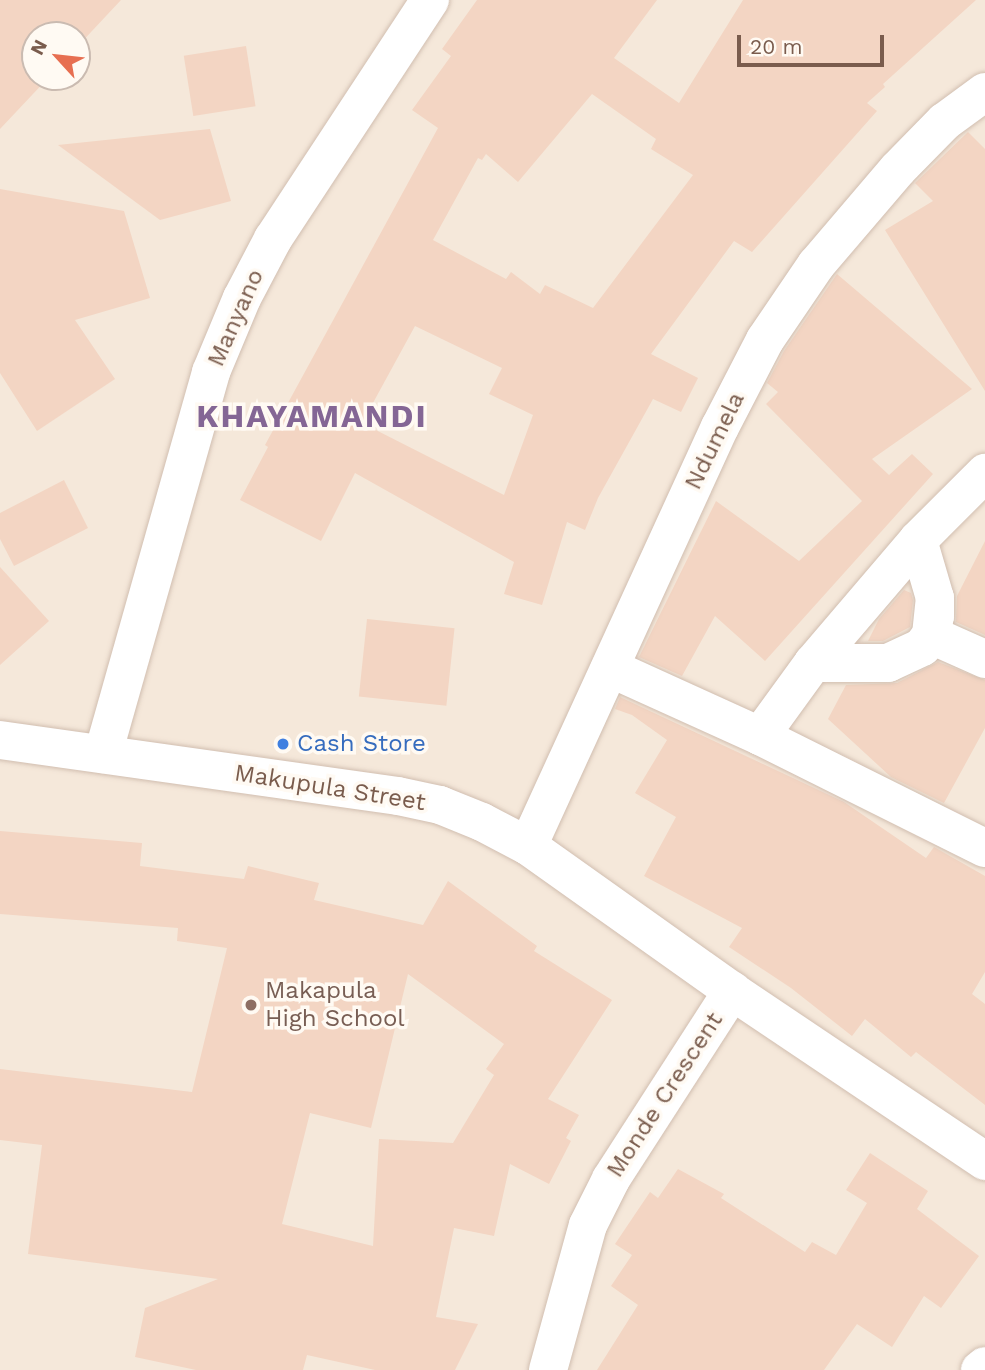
<!DOCTYPE html>
<style>
body{margin:0}
#map{position:relative;width:985px;height:1370px;overflow:hidden;background:#fdf6ec;font-family:"Work Sans",sans-serif}
div>[style]{position:absolute}
.residential>*{inset:0;background:#f5e8da}
.building>*{inset:0;background:#f3d5c3;transform-origin:0 0}
.roads{filter:drop-shadow(0 0 2px #d1beb0) drop-shadow(0 0 2px #d1beb0)}
.minor>*{height:38px;margin:-19px;padding:0 19px;transform-origin:19px;border-radius:19px;background:#fff}
.dots>*{width:19px;height:19px;translate:-50% -50%;box-sizing:border-box;border:4px solid #fffaf3;border-radius:50%}
span{translate:-50% -50%;white-space:nowrap;text-align:center;line-height:1.15;-webkit-text-stroke:7px #fffaf3;paint-order:stroke}
.street-label{font-size:24px;color:#7a5c4d}
.shop-label{font-size:24px;color:#366cbe}
.left{translate:0 -50%;text-align:left}
.education-label{font-size:24px;color:#785e54}
.district-label{font-size:32px;color:#846695;font-weight:700;letter-spacing:2px}
.north{position:absolute;left:21px;top:21px;width:70px;height:70px;box-sizing:border-box;background:#fffaf3;border:2px solid #cabbb1;border-radius:50%;rotate:297deg;font-size:19px;font-weight:700;line-height:28px;text-align:center;color:#7a5c4d}
.north::after{content:'';display:block;margin:auto;width:24px;height:32px;background:#e76f51;clip-path:polygon(50% 0,100% 100%,50% 72%,0 100%)}
.scale{position:absolute;left:737px;top:35px;width:147px;height:32px;box-sizing:border-box;border:4px solid #7a5c4d;border-top:0;padding-left:9px;font-size:21px;line-height:24px;white-space:nowrap;color:#7a5c4d;-webkit-text-stroke:5px #fffaf3;paint-order:stroke}
</style>
<div id="map">
<div class="residential">
<i style="clip-path:polygon(evenodd,0 0,985px 0,985px 1370px,0 1370px,0 0,35px 35px,77px 35px,77px 77px,35px 77px,35px 35px)"></i>
</div>
<div class="building">
<i style="clip-path:polygon(0 0,121px 0,77px 47px,77px 35px,35px 35px,35px 77px,49px 77px,0 129px)"></i>
<i style="clip-path:polygon(evenodd,477px 0,657px 0,614px 58px,679px 103px,743px 0,976px 0,883px 84px,885px 87px,867px 103px,877px 111px,752px 252px,734px 241px,651px 354px,698px 378px,681px 412px,653px 399px,598px 498px,585px 530px,567px 522px,542px 605px,504px 594px,514px 562px,355px 473px,321px 541px,240px 500px,268px 447px,265px 445px,438px 128px,412px 110px,451px 56px,442px 49px,477px 0,592px 94px,656px 139px,651px 149px,693px 175px,593px 308px,545px 285px,540px 294px,511px 272px,506px 279px,433px 240px,478px 158px,482px 160px,486px 154px,518px 182px,592px 94px,477px 0,415px 326px,502px 368px,489px 394px,533px 415px,504px 495px,362px 423px,415px 326px)"></i>
<i style="left:246px;top:46px;width:61px;height:63px;rotate:81deg"></i>
<i style="clip-path:polygon(210px 129px,231px 201px,160px 220px,58px 145px)"></i>
<i style="clip-path:polygon(968px 132px,985px 149px,985px 391px,885px 230px,933px 201px,915px 183px)"></i>
<i style="clip-path:polygon(0 189px,124px 211px,150px 298px,75px 320px,115px 379px,37px 431px,0 373px)"></i>
<i style="clip-path:polygon(837px 274px,972px 389px,872px 459px,889px 475px,912px 454px,933px 474px,765px 661px,715px 616px,682px 676px,639px 657px,716px 501px,799px 561px,862px 501px,766px 404px,778px 392px,767px 383px,784px 351px)"></i>
<i style="clip-path:polygon(64px 480px,88px 528px,14px 566px,0 539px,0 513px)"></i>
<i style="clip-path:polygon(985px 541px,985px 635px,956px 622px,957px 596px)"></i>
<i style="clip-path:polygon(0 567px,49px 621px,0 665px)"></i>
<i style="clip-path:polygon(904px 590px,911px 593px,913px 600px,910px 627px,883px 641px,868px 641px,879px 619px)"></i>
<i style="left:367px;top:619px;width:88px;height:78px;rotate:6deg"></i>
<i style="clip-path:polygon(938px 662px,985px 680px,985px 728px,944px 803px,891px 777px,828px 719px,846px 685px,897px 683px)"></i>
<i style="clip-path:polygon(620px 697px,844px 802px,926px 858px,934px 847px,985px 876px,985px 972px,972px 994px,985px 1004px,985px 1105px,916px 1052px,911px 1057px,865px 1019px,852px 1036px,791px 988px,729px 947px,742px 928px,644px 876px,676px 817px,635px 793px,667px 740px,632px 715px,615px 709px)"></i>
<i style="clip-path:polygon(evenodd,0 831px,142px 843px,140px 866px,244px 879px,248px 866px,319px 883px,314px 900px,423px 925px,448px 881px,537px 946px,534px 951px,612px 1000px,548px 1099px,579px 1115px,566px 1138px,571px 1141px,549px 1184px,510px 1164px,494px 1236px,454px 1228px,436px 1317px,478px 1324px,455px 1370px,375px 1370px,307px 1355px,303px 1370px,196px 1370px,135px 1357px,145px 1308px,218px 1279px,28px 1254px,42px 1145px,0 1140px,0 1069px,192px 1092px,227px 948px,177px 941px,178px 928px,0 914px,0 831px,408px 974px,504px 1044px,486px 1069px,494px 1075px,453px 1143px,379px 1139px,373px 1246px,282px 1224px,310px 1113px,371px 1128px,408px 974px)"></i>
<i style="clip-path:polygon(870px 1153px,928px 1191px,917px 1209px,979px 1256px,941px 1308px,924px 1296px,892px 1347px,857px 1324px,824px 1370px,597px 1370px,638px 1305px,611px 1286px,632px 1255px,615px 1244px,650px 1192px,658px 1198px,678px 1169px,724px 1194px,721px 1198px,805px 1252px,812px 1242px,836px 1255px,867px 1203px,846px 1190px)"></i>
</div>
<div class="roads">
<div class="minor">
<i style="left:918px;top:540px;width:60px;rotate:73.7deg"></i>
<i style="left:935px;top:598px;width:18px;rotate:90deg"></i>
<i style="left:935px;top:616px;width:19px;rotate:102deg"></i>
<i style="left:931px;top:635px;width:37px;rotate:-84deg"></i>
<i style="left:813px;top:663px;width:75px"></i>
<i style="left:888px;top:663px;width:38px;rotate:-25deg"></i>
<i style="left:922px;top:647px;width:15px;rotate:-53deg"></i>
<i style="left:931px;top:635px;width:59px;rotate:24deg"></i>
<i style="left:610px;top:668px;width:165px;rotate:24.4deg"></i>
<i style="left:760px;top:736px;width:251px;rotate:26.5deg"></i>
<i style="left:760px;top:736px;width:90px;rotate:-54deg"></i>
<i style="left:813px;top:663px;width:162px;rotate:-49.5deg"></i>
<i style="left:918px;top:540px;width:95px;rotate:-45deg"></i>
<i style="left:0;top:740px;width:402px;rotate:8deg"></i>
<i style="left:398px;top:796px;width:43px;rotate:12.1deg"></i>
<i style="left:440px;top:805px;width:45px;rotate:22deg"></i>
<i style="left:482px;top:822px;width:52px;rotate:27.6deg"></i>
<i style="left:528px;top:846px;width:250px;rotate:35.4deg"></i>
<i style="left:732px;top:991px;width:305px;rotate:33.9deg"></i>
<i style="left:103px;top:754px;width:397px;rotate:-74.2deg"></i>
<i style="left:211px;top:372px;width:80px;rotate:-67.3deg"></i>
<i style="left:242px;top:298px;width:67px;rotate:-62.3deg"></i>
<i style="left:273px;top:239px;width:286px;rotate:-56.7deg"></i>
<i style="left:528px;top:846px;width:461px;rotate:-65.4deg"></i>
<i style="left:720px;top:427px;width:98px;rotate:-62.7deg"></i>
<i style="left:765px;top:340px;width:91px;rotate:-55.8deg"></i>
<i style="left:816px;top:265px;width:126px;rotate:-49.5deg"></i>
<i style="left:898px;top:169px;width:66px;rotate:-45.6deg"></i>
<i style="left:944px;top:122px;width:51px;rotate:-36.2deg"></i>
<i style="left:548px;top:1370px;width:150px;rotate:-74.6deg"></i>
<i style="left:588px;top:1225px;width:51px;rotate:-63.4deg"></i>
<i style="left:611px;top:1179px;width:224px;rotate:-57.2deg"></i>
<i style="left:980px;top:1370px;width:6px;rotate:-39deg"></i>
</div>
</div>
<div class="dots">
<i style="left:283px;top:744px;background:#3f7fe0"></i>
<i style="left:251px;top:1005px;background:#8d6e63"></i>
</div>
<div class="street-label">
<span style="left:236px;top:318px;rotate:-66deg">Manyano</span>
<span style="left:715px;top:441px;rotate:-64deg">Ndumela</span>
<span style="left:330px;top:788px;rotate:9deg">Makupula Street</span>
<span style="left:665px;top:1095px;rotate:-57deg">Monde Crescent</span>
</div>
<div class="shop-label">
<span class="left" style="left:297px;top:744px">Cash Store</span>
</div>
<div class="education-label">
<span class="left" style="left:265px;top:1005px">Makapula<br>High School</span>
</div>
<div class="district-label">
<span style="left:312px;top:416px">KHAYAMANDI</span>
</div>
<div class="north">N</div>
<div class="scale">20 m</div>
</div>
